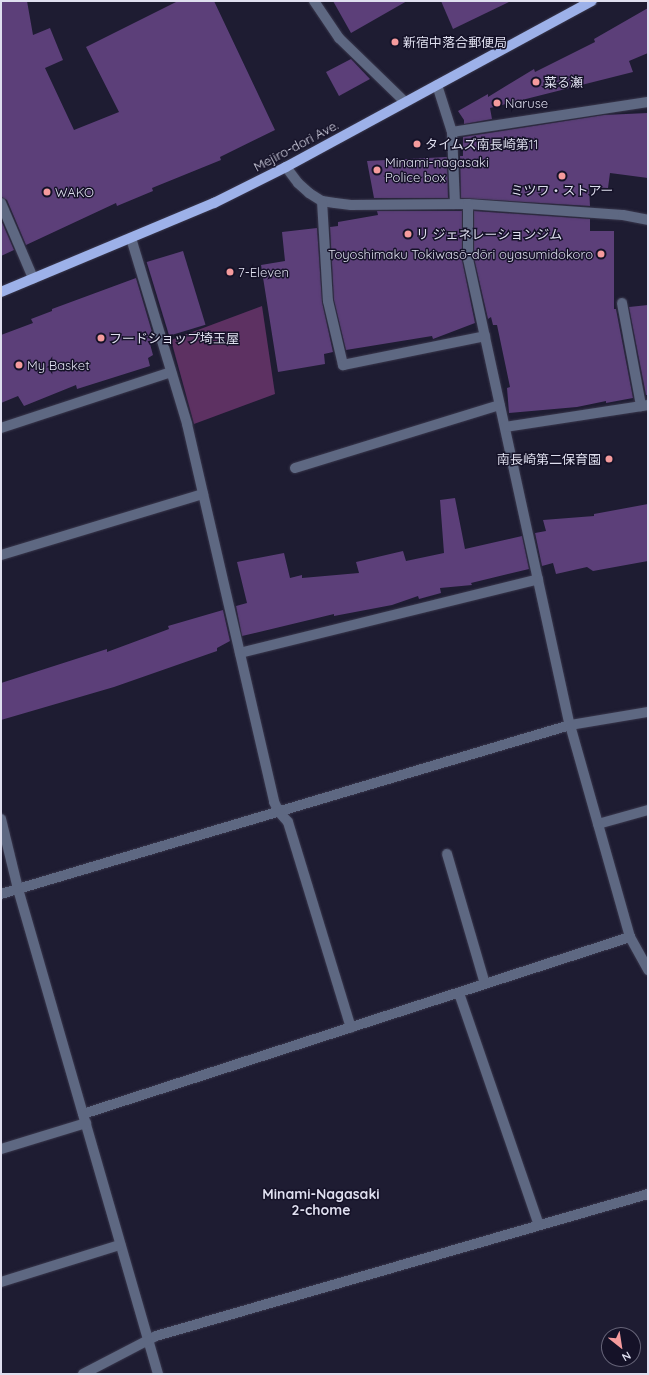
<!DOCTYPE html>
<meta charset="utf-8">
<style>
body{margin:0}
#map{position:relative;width:649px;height:1375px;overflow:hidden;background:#1e1c32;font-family:Quicksand,"Noto Sans JP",sans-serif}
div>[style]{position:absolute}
.green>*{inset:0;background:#5d3162}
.building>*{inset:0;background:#5c3f79;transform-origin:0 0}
.roads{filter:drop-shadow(0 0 1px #39374c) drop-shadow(0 0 1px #39374c)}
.minor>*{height:10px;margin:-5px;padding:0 5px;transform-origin:5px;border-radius:5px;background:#5e6882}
.major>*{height:10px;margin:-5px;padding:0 5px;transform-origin:5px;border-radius:5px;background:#9db1e9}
.dots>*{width:11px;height:11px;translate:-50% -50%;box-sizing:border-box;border:2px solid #151228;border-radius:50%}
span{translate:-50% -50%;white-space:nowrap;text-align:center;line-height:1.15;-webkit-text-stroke:3px #151228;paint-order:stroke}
.poi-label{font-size:13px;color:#dfdfef}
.left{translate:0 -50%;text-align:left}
.right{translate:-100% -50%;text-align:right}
.street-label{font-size:13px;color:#dfdfef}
.neighbourhood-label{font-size:14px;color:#dfdfef;font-weight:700}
.frame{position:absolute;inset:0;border:2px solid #dfdfef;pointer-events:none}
.north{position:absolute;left:601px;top:1327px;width:40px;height:40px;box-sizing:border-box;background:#151228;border:1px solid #666478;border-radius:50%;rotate:150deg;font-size:11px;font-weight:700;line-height:16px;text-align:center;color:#dfdfef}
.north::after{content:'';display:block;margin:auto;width:14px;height:18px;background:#f59b9d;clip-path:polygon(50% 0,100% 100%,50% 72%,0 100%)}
</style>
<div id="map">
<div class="green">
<i style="clip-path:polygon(262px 306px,275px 394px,194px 424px,171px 340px)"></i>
</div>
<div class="building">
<i style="clip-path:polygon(1px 1px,27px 1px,33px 35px,50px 28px,63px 60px,45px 68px,74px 130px,119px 112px,86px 47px,178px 1px,214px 1px,275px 130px,220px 157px,221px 160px,152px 188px,153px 191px,117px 206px,116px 203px,26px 245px,7px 200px,1px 197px)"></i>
<i style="clip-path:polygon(333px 1px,407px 1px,351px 33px)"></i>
<i style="clip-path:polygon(441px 1px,511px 1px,453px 29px)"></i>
<i style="clip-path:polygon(648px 8px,648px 53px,629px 61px,633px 72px,490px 108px,492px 119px,464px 124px,464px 120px,458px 111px,488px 94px,488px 97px,534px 69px,535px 72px,595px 42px,594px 39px)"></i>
<i style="clip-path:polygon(351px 59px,370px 79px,339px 96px,326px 72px)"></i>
<i style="clip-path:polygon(648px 113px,648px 178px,610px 173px,608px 188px,589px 187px,590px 206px,461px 198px,460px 156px,463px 156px,463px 137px,604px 115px)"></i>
<i style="clip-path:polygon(447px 157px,448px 198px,374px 198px,367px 161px)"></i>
<i style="clip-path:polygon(377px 211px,462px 211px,462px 260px,475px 323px,433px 339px,432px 336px,346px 350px,334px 300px,330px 227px,338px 226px,338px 222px,378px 215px)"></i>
<i style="clip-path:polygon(474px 211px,590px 219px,590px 231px,614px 231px,614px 309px,616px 309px,633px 398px,606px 403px,606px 401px,577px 407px,509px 413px,507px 388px,510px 387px,497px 325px,493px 325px,491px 317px,488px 319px,474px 258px)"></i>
<i style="clip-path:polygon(1px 220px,14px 250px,1px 256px)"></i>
<i style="clip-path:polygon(317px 228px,322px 302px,333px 352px,324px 354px,325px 364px,278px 372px,261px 265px,285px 261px,282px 232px)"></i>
<i style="left:183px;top:251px;width:77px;height:38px;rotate:73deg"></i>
<i style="clip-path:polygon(136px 278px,155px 342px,150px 344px,153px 355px,148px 358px,150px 366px,77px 389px,76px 385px,24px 406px,18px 396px,1px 403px,1px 335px,33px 323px,31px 319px,52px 311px,52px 309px)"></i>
<i style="clip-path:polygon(648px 305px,648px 395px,646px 395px,629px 307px)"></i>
<i style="clip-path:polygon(455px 498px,465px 549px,522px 536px,529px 569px,471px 583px,472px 585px,440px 588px,441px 593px,419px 599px,418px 596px,392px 605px,334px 616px,334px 614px,242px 636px,236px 606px,247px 603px,237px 562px,284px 553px,290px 578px,302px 575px,302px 578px,359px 573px,356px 562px,403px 551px,406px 561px,444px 553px,440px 500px)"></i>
<i style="clip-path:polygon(648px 504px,648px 561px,593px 571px,587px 567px,556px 574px,553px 563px,542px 566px,535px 533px,546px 531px,543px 520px,594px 516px,594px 514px)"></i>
<i style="clip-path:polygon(223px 610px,230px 641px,217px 648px,217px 651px,114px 687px,1px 720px,1px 683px,107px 649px,107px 652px,169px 629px,168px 626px)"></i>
</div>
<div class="roads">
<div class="minor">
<i style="left:314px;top:1px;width:45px;rotate:56deg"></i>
<i style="left:339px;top:38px;width:92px;rotate:44.1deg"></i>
<i style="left:437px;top:85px;width:49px;rotate:72.3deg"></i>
<i style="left:452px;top:132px;width:72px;rotate:87.6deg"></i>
<i style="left:452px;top:132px;width:198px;rotate:-8.7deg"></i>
<i style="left:286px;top:167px;width:20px;rotate:53deg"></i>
<i style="left:298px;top:183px;width:15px;rotate:42deg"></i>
<i style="left:309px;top:193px;width:15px;rotate:32deg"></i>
<i style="left:322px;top:201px;width:13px;rotate:9deg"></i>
<i style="left:335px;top:203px;width:16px;rotate:7deg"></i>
<i style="left:351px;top:205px;width:117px;rotate:-0.5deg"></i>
<i style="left:468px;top:204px;width:155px;rotate:4.1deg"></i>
<i style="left:623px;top:215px;width:25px;rotate:11deg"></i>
<i style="left:322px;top:201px;width:100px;rotate:86.6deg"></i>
<i style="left:328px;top:301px;width:66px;rotate:76.8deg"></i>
<i style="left:343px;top:365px;width:145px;rotate:-11.5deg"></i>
<i style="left:1px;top:203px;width:82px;rotate:66.9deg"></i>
<i style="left:468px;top:204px;width:55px;rotate:90deg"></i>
<i style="left:468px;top:259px;width:477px;rotate:77.7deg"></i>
<i style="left:570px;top:725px;width:220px;rotate:74.2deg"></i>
<i style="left:630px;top:937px;width:38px;rotate:61deg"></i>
<i style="left:131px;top:238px;width:194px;rotate:73.2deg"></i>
<i style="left:187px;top:424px;width:388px;rotate:77deg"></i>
<i style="left:274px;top:802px;width:11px;rotate:63deg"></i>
<i style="left:279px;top:812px;width:13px;rotate:48deg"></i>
<i style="left:288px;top:822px;width:215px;rotate:73deg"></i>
<i style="left:622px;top:303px;width:105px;rotate:79.5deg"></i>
<i style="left:505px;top:427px;width:145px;rotate:-8.7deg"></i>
<i style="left:1px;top:428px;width:179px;rotate:-18.2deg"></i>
<i style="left:295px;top:468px;width:214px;rotate:-17.1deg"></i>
<i style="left:1px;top:555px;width:211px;rotate:-16.8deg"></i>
<i style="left:240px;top:653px;width:307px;rotate:-13.9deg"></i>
<i style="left:1px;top:819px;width:72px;rotate:76.3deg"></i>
<i style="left:18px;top:889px;width:505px;rotate:73.9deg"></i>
<i style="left:598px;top:824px;width:52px;rotate:-15.6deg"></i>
<i style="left:447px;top:854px;width:135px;rotate:73.7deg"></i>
<i style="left:1px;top:894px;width:594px;rotate:-16.54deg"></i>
<i style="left:570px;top:725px;width:79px;rotate:-9.5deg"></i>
<i style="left:459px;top:993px;width:245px;rotate:71deg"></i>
<i style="left:83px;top:1114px;width:575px;rotate:-17.93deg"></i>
<i style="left:1px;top:1149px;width:89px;rotate:-17deg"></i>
<i style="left:1px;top:1282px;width:125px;rotate:-17.3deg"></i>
<i style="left:83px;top:1374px;width:82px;rotate:-27.5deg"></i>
<i style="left:156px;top:1336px;width:512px;rotate:-16.1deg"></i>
</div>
<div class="major">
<i style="left:1px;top:292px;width:231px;rotate:-22.7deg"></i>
<i style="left:214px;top:203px;width:80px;rotate:-26.6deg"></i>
<i style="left:286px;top:167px;width:348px;rotate:-28.5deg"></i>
</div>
</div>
<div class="dots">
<i style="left:395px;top:42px;background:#f59b9d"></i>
<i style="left:536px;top:82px;background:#f59b9d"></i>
<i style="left:497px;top:103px;background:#f59b9d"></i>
<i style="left:417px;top:144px;background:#f59b9d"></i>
<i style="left:377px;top:170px;background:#f59b9d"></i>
<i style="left:562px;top:176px;background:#f59b9d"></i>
<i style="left:47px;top:192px;background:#f59b9d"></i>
<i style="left:408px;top:234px;background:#f59b9d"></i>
<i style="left:601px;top:254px;background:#f59b9d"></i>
<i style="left:230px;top:272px;background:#f59b9d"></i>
<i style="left:101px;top:338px;background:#f59b9d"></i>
<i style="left:19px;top:365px;background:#f59b9d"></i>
<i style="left:609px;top:459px;background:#f59b9d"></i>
</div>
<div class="poi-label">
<span class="left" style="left:403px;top:42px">新宿中落合郵便局</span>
<span class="left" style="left:544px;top:82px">菜る瀬</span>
<span class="left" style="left:505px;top:103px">Naruse</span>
<span class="left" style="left:425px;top:144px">タイムズ南長崎第11</span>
<span class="left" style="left:385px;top:170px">Minami-nagasaki<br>Police box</span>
<span style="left:562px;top:190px">ミツワ・ストアー</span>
<span class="left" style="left:55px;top:192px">WAKO</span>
<span class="left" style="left:416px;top:234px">リ ジェネレーションジム</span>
<span class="right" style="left:593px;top:254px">Toyoshimaku Tokiwasō-dōri oyasumidokoro</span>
<span class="left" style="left:238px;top:272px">7-Eleven</span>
<span class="left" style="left:109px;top:338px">フードショップ埼玉屋</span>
<span class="left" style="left:27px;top:365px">My Basket</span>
<span class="right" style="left:601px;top:459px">南長崎第二保育園</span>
</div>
<div class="street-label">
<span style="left:296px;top:146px;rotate:-28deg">Mejiro-dori Ave.</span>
</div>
<div class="neighbourhood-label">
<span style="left:321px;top:1202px">Minami-Nagasaki<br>2-chome</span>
</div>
<div class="frame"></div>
<div class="north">N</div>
</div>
